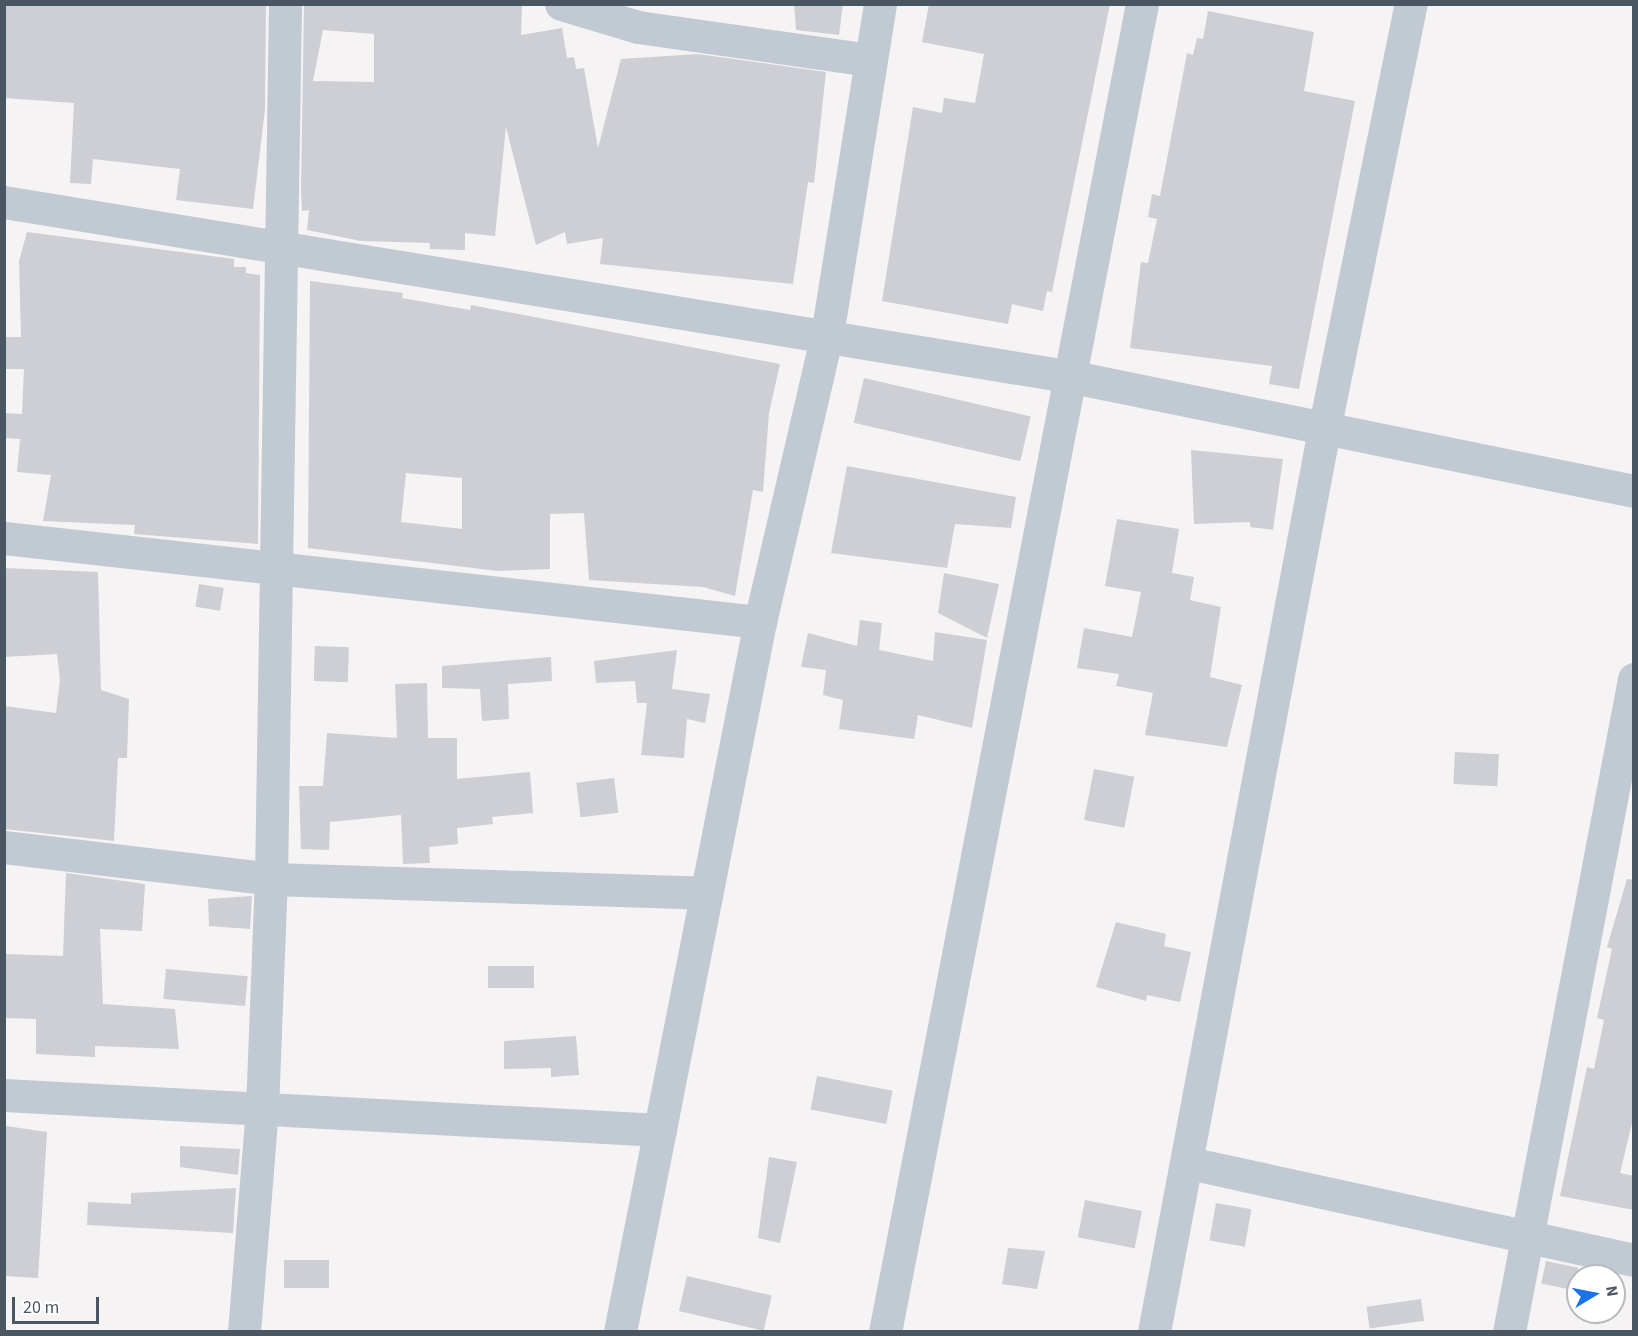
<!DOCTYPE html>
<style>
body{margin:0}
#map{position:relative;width:1638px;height:1336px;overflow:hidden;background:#f5f3f3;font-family:"Source Sans 3",sans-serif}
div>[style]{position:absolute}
.building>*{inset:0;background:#cdcfd5;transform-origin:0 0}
.minor>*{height:33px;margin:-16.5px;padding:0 16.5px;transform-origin:16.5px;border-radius:16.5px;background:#c1cad2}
span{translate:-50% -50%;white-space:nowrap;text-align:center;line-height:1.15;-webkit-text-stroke:6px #fff;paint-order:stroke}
.frame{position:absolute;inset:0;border:6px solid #4a5661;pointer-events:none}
.north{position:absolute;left:1566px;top:1264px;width:60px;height:60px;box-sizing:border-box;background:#fff;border:2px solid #b7bbc0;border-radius:50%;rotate:80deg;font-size:16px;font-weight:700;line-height:24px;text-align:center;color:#4a5661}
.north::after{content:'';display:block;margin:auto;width:21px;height:27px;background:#1a73e8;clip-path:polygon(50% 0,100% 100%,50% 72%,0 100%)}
.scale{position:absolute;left:12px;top:1297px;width:87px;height:27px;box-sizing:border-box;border:3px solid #4a5661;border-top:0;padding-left:8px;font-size:18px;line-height:21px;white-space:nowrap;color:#4a5661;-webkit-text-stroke:4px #fff;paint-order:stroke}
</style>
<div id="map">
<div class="building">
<i style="clip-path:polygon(4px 4px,266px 4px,265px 109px,253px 209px,176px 200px,180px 169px,93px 159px,91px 184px,70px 183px,74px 103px,4px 98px)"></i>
<i style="clip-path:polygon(evenodd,304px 4px,522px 6px,521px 35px,562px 28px,567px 58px,574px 57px,576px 69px,584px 68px,598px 148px,621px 59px,698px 54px,826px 72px,814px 183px,808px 182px,793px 284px,600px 264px,603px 238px,567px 244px,565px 232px,536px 245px,506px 127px,495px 236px,465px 233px,465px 250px,430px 249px,430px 243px,361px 241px,307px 230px,309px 210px,302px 211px,301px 190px,304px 4px,323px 30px,374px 34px,374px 82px,313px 81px,323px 30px)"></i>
<i style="clip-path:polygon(794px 4px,843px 4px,839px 35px,796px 30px)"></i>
<i style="clip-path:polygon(929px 4px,1110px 4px,1052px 292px,1047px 291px,1043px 311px,1012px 304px,1008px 324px,882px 301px,913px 107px,942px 113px,944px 98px,975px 103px,984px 54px,922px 42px)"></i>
<i style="clip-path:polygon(1208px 11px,1314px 32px,1304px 91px,1355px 101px,1299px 389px,1269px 384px,1272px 366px,1130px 348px,1141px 262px,1148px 263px,1157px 219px,1148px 217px,1152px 194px,1160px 196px,1187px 53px,1193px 55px,1197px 38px,1203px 39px)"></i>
<i style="clip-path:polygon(27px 232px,234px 259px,234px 267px,246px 267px,246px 273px,260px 275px,258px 544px,134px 534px,135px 525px,43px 521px,51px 475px,17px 472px,20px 439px,4px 438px,4px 413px,22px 414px,24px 369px,4px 369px,4px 337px,21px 337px,19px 261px)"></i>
<i style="clip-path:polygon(evenodd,310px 281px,403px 293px,402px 298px,470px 310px,471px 305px,780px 364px,769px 413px,763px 492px,753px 490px,735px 596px,703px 587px,589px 580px,584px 513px,550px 514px,550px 569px,498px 571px,308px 548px,310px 281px,406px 473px,462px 478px,462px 529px,401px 522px,406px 473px)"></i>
<i style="left:864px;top:378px;width:171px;height:46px;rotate:13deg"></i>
<i style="clip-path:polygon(1191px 450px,1283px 459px,1273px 530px,1250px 527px,1250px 522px,1194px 524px)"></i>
<i style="clip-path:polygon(847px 466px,1016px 497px,1011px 528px,955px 524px,947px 568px,831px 553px)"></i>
<i style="clip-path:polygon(1117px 519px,1179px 529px,1172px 573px,1194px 577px,1190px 600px,1221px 607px,1210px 677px,1242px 685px,1227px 747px,1145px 735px,1153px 693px,1116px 686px,1119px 674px,1077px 668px,1084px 628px,1132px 637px,1141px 592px,1105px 586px)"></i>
<i style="clip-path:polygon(4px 568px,98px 572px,101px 690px,129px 699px,127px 758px,118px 758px,114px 841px,4px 829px,4px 706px,56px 713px,60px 680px,57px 654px,4px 657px)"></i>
<i style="clip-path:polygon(944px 573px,999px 584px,987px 638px,938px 613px)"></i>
<i style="left:199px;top:584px;width:25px;height:23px;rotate:9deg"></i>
<i style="clip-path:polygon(860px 620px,882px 623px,879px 650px,933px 661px,935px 632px,987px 640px,972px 728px,918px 715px,914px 739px,839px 729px,843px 700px,823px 695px,826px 670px,801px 667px,808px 633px,857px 646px)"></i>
<i style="left:315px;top:646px;width:34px;height:35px;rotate:2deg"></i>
<i style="clip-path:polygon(677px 650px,672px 689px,710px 694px,705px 723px,687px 719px,684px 758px,641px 755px,647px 703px,637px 703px,635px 681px,596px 683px,594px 661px)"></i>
<i style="clip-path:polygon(551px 657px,552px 681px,508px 684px,509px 719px,482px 721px,480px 689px,442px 688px,442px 666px)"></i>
<i style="clip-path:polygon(427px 683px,428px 738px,457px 738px,457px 779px,530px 772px,533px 813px,492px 817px,493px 824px,457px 828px,458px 844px,429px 847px,430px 863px,403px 864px,401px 815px,330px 822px,329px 850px,301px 849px,299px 786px,323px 786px,327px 733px,397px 738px,395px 684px)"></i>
<i style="left:1455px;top:752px;width:44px;height:32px;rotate:3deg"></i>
<i style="left:1094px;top:769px;width:41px;height:52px;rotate:11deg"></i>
<i style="left:614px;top:778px;width:35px;height:38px;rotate:83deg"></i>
<i style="clip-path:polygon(66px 873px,145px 884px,142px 931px,100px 929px,103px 1004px,175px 1009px,179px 1049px,95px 1046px,95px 1057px,36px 1054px,36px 1019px,4px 1018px,4px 954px,63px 956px)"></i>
<i style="clip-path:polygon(1627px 879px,1634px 880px,1634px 1115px,1620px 1173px,1634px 1176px,1634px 1210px,1560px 1196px,1587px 1067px,1594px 1069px,1604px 1020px,1597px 1018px,1612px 949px,1607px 947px)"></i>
<i style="clip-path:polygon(252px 896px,250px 929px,209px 926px,208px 899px)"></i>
<i style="clip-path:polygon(1116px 922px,1166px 934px,1164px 946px,1191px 952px,1180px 1002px,1147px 995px,1146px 1001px,1096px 987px)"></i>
<i style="left:488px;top:966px;width:46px;height:22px"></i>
<i style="left:166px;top:969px;width:82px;height:30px;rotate:5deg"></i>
<i style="clip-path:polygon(576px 1036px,579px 1075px,551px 1077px,551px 1068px,504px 1069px,504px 1041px)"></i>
<i style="left:817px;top:1076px;width:77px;height:34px;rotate:11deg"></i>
<i style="clip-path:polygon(6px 1126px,47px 1132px,38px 1278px,4px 1276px)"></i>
<i style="clip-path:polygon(180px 1146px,240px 1149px,238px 1175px,180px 1167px)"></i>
<i style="clip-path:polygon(769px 1157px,797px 1162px,780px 1243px,758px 1238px)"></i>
<i style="clip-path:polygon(236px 1188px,233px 1233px,87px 1225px,88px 1202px,131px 1204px,131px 1193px)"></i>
<i style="left:1085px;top:1200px;width:58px;height:38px;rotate:11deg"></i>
<i style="left:1216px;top:1203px;width:36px;height:38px;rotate:10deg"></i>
<i style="clip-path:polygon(1008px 1248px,1045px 1251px,1037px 1289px,1002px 1284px)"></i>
<i style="left:284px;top:1260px;width:45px;height:28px"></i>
<i style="left:1546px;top:1261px;width:33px;height:23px;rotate:12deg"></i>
<i style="left:687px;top:1276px;width:87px;height:36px;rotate:13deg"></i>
<i style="left:1421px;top:1299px;width:22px;height:55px;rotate:82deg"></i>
</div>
<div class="minor">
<i style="left:561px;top:4px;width:80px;rotate:16.6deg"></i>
<i style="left:638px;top:27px;width:235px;rotate:8.1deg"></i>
<i style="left:4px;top:202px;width:1083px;rotate:9.3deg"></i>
<i style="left:1073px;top:377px;width:572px;rotate:11.49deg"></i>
<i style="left:4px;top:538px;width:761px;rotate:6.34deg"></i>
<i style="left:4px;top:847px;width:269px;rotate:6.8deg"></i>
<i style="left:271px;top:879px;width:435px;rotate:1.8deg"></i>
<i style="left:4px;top:1095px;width:657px;rotate:3.05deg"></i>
<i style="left:1189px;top:1163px;width:455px;rotate:12.3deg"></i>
<i style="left:244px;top:1332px;width:223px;rotate:-85.4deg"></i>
<i style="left:262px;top:1110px;width:231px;rotate:-87.8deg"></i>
<i style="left:271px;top:879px;width:875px;rotate:-89.08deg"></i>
<i style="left:620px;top:1332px;width:724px;rotate:-78.85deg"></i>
<i style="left:760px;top:622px;width:295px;rotate:-76.9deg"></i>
<i style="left:827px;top:335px;width:335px;rotate:-80.9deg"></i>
<i style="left:885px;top:1332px;width:1353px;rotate:-79.05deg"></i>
<i style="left:1154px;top:1332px;width:918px;rotate:-79.33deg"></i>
<i style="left:1324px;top:430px;width:435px;rotate:-78.5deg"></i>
<i style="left:1509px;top:1332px;width:665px;rotate:-79.16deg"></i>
</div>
<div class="frame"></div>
<div class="north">N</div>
<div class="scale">20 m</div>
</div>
